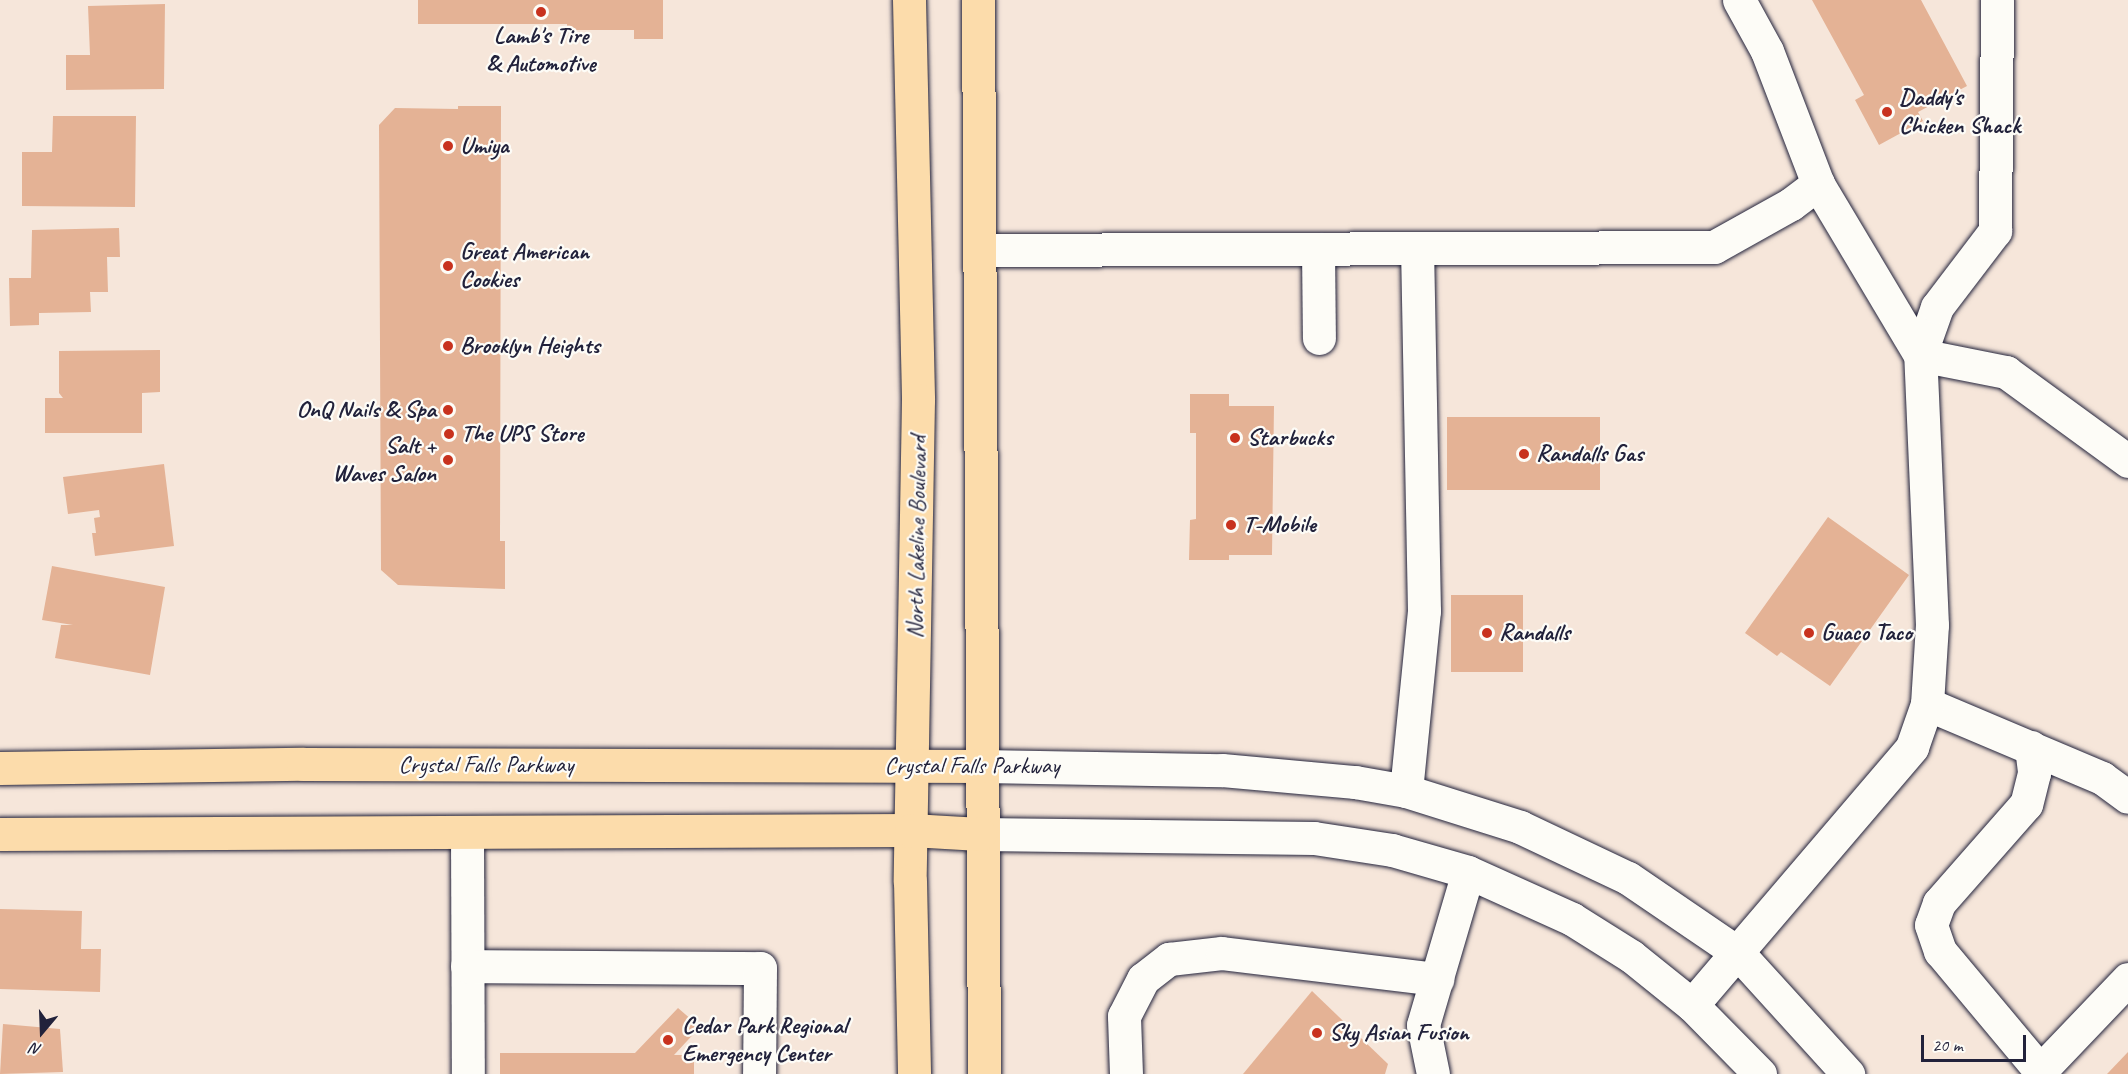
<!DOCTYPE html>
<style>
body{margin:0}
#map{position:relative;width:2128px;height:1074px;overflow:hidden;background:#f6e6da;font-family:Caveat,sans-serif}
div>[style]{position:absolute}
.building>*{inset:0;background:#e4b295;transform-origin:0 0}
.roads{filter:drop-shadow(0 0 2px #22223b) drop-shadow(0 0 2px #22223b)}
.minor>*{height:33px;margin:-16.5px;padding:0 16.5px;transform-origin:16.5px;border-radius:16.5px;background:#fdfcf7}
.major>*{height:33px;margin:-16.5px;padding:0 16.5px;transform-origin:16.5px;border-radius:16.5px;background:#fcdcab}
.dots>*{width:16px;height:16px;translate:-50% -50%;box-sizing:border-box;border:3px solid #fdfcf7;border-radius:50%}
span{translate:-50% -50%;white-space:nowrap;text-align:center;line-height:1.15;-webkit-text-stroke:4.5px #fdfcf7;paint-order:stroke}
.poi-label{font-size:24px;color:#22223b;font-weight:700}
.left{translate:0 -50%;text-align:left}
.right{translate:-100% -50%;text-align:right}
.street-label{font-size:24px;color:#22223b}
.north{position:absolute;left:12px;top:1002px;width:60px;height:60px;-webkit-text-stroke:4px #fdfcf7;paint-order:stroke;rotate:199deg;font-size:16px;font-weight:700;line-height:24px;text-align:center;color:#22223b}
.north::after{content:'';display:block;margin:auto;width:21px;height:27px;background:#22223b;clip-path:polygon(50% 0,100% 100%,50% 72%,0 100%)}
.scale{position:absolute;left:1921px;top:1035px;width:105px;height:27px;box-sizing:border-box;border:3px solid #22223b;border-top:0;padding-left:8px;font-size:18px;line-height:21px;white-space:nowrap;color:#22223b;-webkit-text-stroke:4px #fdfcf7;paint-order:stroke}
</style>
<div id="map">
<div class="building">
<i style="clip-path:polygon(418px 0,663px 0,663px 39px,634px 39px,634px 30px,567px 30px,567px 24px,418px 24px)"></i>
<i style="clip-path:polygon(1812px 0,1921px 0,1967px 86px,1918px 112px,1923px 121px,1879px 145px,1855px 100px,1864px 95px)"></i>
<i style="clip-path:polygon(165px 4px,164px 89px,66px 90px,66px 55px,90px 55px,88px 6px)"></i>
<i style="clip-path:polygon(458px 106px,501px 106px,500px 541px,505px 541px,505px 589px,398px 585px,381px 570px,379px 125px,395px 108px,458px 109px)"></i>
<i style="clip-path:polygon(53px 116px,136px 116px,135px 207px,22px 206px,22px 152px,52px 152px)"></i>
<i style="clip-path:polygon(119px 228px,120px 257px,107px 257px,108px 292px,90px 292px,91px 312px,39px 313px,39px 325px,10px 326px,9px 278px,31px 278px,32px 230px)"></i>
<i style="clip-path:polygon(160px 350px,160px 392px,142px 393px,142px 433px,45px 433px,45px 398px,63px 398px,59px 393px,59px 351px)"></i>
<i style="clip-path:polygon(1190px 394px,1229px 394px,1229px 406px,1274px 406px,1272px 555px,1229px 555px,1229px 560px,1189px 560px,1190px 520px,1196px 519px,1196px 433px,1190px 433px)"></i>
<i style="left:1447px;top:417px;width:153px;height:73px"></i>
<i style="clip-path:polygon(164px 464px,174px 546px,95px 556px,92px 533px,96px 533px,94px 518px,100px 517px,99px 510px,68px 514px,63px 477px)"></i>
<i style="clip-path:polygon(1828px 517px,1909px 575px,1830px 686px,1781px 652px,1777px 656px,1745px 633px)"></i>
<i style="clip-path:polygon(52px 566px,165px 587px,150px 675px,55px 658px,61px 625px,73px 625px,42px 620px)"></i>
<i style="left:1451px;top:595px;width:72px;height:77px"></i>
<i style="clip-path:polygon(0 909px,82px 911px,81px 949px,101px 949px,100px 992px,0 989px)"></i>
<i style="clip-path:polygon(1312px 991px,1388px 1064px,1385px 1074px,1243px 1074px)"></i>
<i style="clip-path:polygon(678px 1008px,700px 1027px,674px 1055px,694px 1055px,694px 1074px,500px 1074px,500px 1053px,635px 1053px)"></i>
<i style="clip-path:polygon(3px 1024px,60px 1029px,63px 1072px,0 1074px)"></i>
<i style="clip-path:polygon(2128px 1052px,2128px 1074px,2107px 1074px)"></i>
</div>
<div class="roads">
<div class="minor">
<i style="left:1739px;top:0;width:58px;rotate:61.2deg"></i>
<i style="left:1767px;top:51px;width:142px;rotate:69deg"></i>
<i style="left:1818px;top:184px;width:199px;rotate:59.2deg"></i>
<i style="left:1920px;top:355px;width:88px;rotate:11.2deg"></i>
<i style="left:2006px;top:372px;width:151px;rotate:36.1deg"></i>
<i style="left:1318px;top:249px;width:89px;rotate:89.4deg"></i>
<i style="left:979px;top:250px;width:735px;rotate:-0.23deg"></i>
<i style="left:1714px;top:247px;width:88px;rotate:-29.2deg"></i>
<i style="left:1791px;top:204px;width:34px;rotate:-37deg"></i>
<i style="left:1927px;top:704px;width:190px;rotate:22.9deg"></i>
<i style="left:2102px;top:778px;width:32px;rotate:36deg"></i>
<i style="left:2031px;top:747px;width:26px;rotate:83deg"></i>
<i style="left:2034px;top:773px;width:32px;rotate:104deg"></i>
<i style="left:2026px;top:804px;width:132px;rotate:131.3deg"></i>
<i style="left:1939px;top:903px;width:23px;rotate:110deg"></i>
<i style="left:1931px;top:925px;width:28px;rotate:71deg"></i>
<i style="left:1940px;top:951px;width:160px;rotate:50.1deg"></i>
<i style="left:982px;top:766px;width:240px;rotate:1deg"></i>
<i style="left:1222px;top:770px;width:134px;rotate:5.2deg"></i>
<i style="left:1355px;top:782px;width:52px;rotate:10deg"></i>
<i style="left:1406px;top:791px;width:120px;rotate:17.5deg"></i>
<i style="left:1520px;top:827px;width:119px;rotate:25.3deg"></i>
<i style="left:1628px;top:878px;width:133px;rotate:34.3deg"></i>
<i style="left:1738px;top:953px;width:164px;rotate:47.7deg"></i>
<i style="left:1406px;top:791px;width:181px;rotate:-84.3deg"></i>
<i style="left:1424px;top:611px;width:362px;rotate:-91.1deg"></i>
<i style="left:467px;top:832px;width:242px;rotate:89.8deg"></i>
<i style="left:980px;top:834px;width:334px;rotate:0.7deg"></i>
<i style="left:1314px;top:838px;width:79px;rotate:8.7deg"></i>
<i style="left:1392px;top:850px;width:79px;rotate:16.1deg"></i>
<i style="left:1468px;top:872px;width:114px;rotate:24.3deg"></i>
<i style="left:1572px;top:919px;width:70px;rotate:32.1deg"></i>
<i style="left:1631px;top:956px;width:78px;rotate:38.8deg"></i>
<i style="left:1692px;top:1005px;width:97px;rotate:45.4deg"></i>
<i style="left:467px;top:966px;width:293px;rotate:0.4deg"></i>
<i style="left:760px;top:968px;width:106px;rotate:90.5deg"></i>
<i style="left:1692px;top:1005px;width:339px;rotate:-49.5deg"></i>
<i style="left:1912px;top:747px;width:46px;rotate:-70.8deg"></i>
<i style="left:1927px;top:704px;width:79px;rotate:-86.4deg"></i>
<i style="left:1932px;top:625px;width:270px;rotate:-92.5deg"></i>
<i style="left:1920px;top:355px;width:51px;rotate:-70.5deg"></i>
<i style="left:1937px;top:307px;width:96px;rotate:-52.7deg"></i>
<i style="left:1995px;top:231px;width:231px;rotate:-89.5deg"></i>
<i style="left:2041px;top:1070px;width:126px;rotate:-46.3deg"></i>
<i style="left:1126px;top:1074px;width:58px;rotate:-92deg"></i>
<i style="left:1124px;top:1016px;width:42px;rotate:-62.8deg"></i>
<i style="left:1143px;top:979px;width:33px;rotate:-38deg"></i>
<i style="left:1169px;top:959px;width:53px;rotate:-6.5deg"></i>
<i style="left:1222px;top:953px;width:217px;rotate:6.9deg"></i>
<i style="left:1433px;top:1074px;width:50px;rotate:-101.5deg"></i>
<i style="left:1423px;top:1025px;width:159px;rotate:-73.6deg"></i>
</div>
<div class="major">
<i style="left:909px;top:0;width:400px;rotate:88.7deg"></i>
<i style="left:918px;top:400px;width:481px;rotate:91deg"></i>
<i style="left:910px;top:881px;width:193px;rotate:88.8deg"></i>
<i style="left:978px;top:0;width:1074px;rotate:89.68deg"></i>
<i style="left:0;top:768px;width:303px;rotate:-0.8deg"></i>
<i style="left:303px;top:764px;width:679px;rotate:0.17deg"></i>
<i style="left:0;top:834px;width:911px;rotate:-0.25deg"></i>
<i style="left:911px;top:830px;width:69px;rotate:3.3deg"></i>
</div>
</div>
<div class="dots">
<i style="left:541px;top:12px;background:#c8321e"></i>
<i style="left:1887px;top:112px;background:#c8321e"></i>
<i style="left:448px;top:146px;background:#c8321e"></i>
<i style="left:448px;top:266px;background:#c8321e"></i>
<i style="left:448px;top:346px;background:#c8321e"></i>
<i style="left:448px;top:410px;background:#c8321e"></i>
<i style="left:449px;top:434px;background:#c8321e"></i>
<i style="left:1235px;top:438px;background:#c8321e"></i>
<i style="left:1524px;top:454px;background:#c8321e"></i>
<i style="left:448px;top:460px;background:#c8321e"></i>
<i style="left:1231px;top:525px;background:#c8321e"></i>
<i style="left:1487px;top:633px;background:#c8321e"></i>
<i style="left:1809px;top:633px;background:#c8321e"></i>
<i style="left:1317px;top:1033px;background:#c8321e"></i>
<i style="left:668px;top:1040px;background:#c8321e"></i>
</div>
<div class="poi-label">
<span style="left:541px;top:50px">Lamb's Tire<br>&amp; Automotive</span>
<span class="left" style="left:1899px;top:112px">Daddy's<br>Chicken Shack</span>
<span class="left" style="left:460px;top:146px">Umiya</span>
<span class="left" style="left:460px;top:266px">Great American<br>Cookies</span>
<span class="left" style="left:460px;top:346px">Brooklyn Heights</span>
<span class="right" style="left:436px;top:410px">OnQ Nails &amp; Spa</span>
<span class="left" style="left:461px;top:434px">The UPS Store</span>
<span class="left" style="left:1247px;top:438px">Starbucks</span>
<span class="right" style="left:436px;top:460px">Salt +<br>Waves Salon</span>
<span class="left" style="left:1536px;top:454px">Randalls Gas</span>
<span class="left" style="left:1243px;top:525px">T-Mobile</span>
<span class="left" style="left:1499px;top:633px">Randalls</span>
<span class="left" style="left:1821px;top:633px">Guaco Taco</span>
<span class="left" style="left:682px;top:1040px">Cedar Park Regional<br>Emergency Center</span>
<span class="left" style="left:1329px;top:1033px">Sky Asian Fusion</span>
</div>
<div class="street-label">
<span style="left:917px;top:537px;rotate:-89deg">North Lakeline Boulevard</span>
<span style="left:486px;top:765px">Crystal Falls Parkway</span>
<span style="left:972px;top:766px">Crystal Falls Parkway</span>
</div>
<div class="north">N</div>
<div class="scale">20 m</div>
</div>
